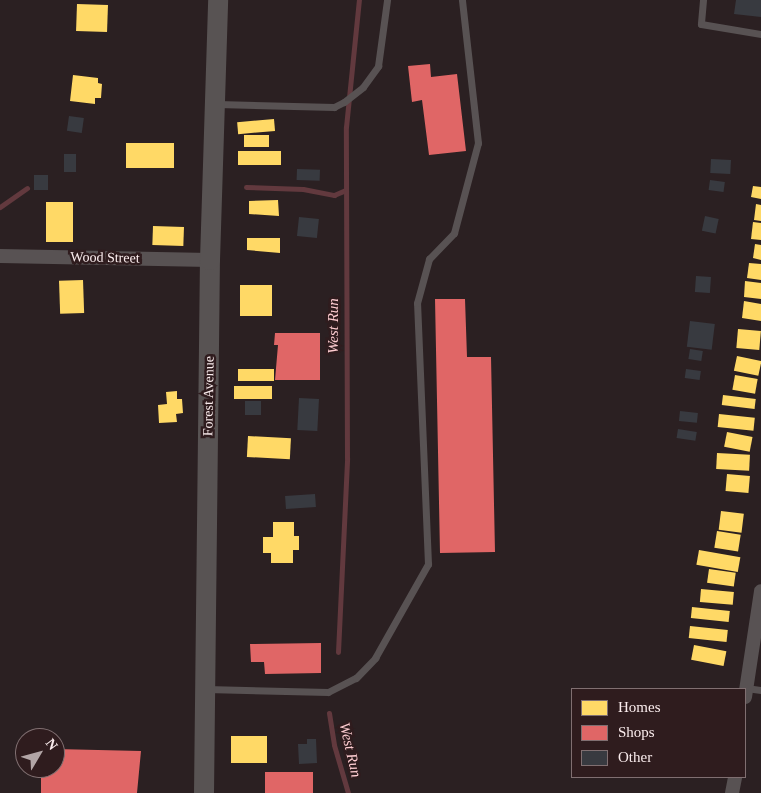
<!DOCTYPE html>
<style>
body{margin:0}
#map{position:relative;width:761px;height:793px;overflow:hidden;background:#2b2022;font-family:Georgia,serif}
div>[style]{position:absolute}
.homes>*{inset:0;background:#ffd966;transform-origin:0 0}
.shops>*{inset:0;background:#e06666;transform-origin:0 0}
.stream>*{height:5px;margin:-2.5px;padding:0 2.5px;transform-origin:2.5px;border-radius:2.5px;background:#62393e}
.building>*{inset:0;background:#383a40;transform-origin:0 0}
.lane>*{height:7px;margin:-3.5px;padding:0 3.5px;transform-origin:3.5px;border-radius:3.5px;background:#585253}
.street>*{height:14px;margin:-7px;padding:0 7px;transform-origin:7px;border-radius:7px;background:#585253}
.secondary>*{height:20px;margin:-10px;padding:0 10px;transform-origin:10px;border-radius:10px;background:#585353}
span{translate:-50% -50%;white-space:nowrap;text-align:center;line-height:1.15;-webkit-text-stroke:5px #2f1c1e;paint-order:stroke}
.street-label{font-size:14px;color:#faeced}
.water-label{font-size:15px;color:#fdccd0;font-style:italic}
.legend{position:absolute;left:571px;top:688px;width:175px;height:90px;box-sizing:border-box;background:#2f1c1e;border:1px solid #806f71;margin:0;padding:6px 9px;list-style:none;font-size:15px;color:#faeced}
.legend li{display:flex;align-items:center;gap:10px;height:25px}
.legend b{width:25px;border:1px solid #806f71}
.north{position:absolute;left:15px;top:728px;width:50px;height:50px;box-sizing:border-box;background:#2f1c1e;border:1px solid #806f71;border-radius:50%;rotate:53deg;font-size:14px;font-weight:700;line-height:20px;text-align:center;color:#faeced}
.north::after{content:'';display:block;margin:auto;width:18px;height:22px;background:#b2a5a6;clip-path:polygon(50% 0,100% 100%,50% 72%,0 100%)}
</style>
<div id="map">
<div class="homes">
<i style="left:77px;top:4px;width:31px;height:27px;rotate:2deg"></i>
<i style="clip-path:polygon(73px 75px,98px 78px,98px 83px,102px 84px,101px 98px,95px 98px,95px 104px,70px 101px)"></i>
<i style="left:274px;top:119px;width:12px;height:37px;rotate:85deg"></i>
<i style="left:244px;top:135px;width:25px;height:12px"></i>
<i style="left:174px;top:143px;width:25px;height:48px;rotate:90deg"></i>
<i style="left:281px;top:151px;width:14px;height:43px;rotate:90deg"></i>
<i style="clip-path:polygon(753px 186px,761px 187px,761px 199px,751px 197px)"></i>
<i style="clip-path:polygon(278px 200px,279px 216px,249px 214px,249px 201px)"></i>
<i style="left:46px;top:202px;width:27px;height:40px"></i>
<i style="clip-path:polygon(756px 204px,761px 205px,761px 221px,754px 220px)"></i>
<i style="clip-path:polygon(753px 222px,761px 223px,761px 240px,751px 239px)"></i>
<i style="left:153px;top:226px;width:31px;height:19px;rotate:2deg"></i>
<i style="clip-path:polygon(247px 238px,280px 238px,280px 253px,247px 250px)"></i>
<i style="clip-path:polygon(755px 244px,761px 245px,761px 260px,753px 258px)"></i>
<i style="clip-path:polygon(749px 263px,761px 264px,761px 280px,747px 278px)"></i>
<i style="left:83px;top:280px;width:33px;height:24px;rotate:88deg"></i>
<i style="clip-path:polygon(745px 281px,761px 283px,761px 299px,744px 297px)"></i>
<i style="left:240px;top:285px;width:32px;height:31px"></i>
<i style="clip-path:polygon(744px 301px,761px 304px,761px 321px,742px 318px)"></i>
<i style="left:738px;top:329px;width:23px;height:19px;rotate:5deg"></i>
<i style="left:737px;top:356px;width:25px;height:15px;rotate:12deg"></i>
<i style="left:274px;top:369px;width:12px;height:36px;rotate:90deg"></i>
<i style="left:735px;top:375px;width:23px;height:15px;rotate:10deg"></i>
<i style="left:234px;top:386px;width:38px;height:13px"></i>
<i style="clip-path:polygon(177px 391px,177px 399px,182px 399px,183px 413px,176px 414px,177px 422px,159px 423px,158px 405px,167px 404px,166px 392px)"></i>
<i style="left:723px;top:395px;width:33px;height:10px;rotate:7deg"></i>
<i style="left:719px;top:414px;width:36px;height:13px;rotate:6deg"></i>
<i style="left:727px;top:432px;width:26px;height:15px;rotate:11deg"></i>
<i style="left:248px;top:436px;width:43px;height:21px;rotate:3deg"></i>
<i style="left:717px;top:453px;width:33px;height:16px;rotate:3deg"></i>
<i style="left:727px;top:474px;width:23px;height:17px;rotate:5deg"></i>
<i style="left:721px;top:511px;width:23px;height:19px;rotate:7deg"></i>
<i style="clip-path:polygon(273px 522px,294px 522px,294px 536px,299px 536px,299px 550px,293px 550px,293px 563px,271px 563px,271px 553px,263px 553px,263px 537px,273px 537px)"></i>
<i style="left:717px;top:531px;width:24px;height:17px;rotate:9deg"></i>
<i style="left:699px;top:550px;width:42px;height:15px;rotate:10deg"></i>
<i style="left:709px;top:569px;width:27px;height:14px;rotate:8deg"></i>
<i style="left:701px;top:589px;width:33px;height:13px;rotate:5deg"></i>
<i style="left:692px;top:607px;width:38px;height:11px;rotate:6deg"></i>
<i style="left:690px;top:626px;width:38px;height:12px;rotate:6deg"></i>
<i style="left:694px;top:645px;width:33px;height:15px;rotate:11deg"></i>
<i style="left:231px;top:736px;width:36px;height:27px"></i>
</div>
<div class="shops">
<i style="clip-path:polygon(430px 64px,431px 77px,457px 74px,466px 151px,429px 155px,422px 100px,412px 102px,408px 66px)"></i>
<i style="clip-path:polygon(435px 299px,465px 299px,467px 357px,491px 357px,495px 552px,440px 553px)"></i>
<i style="clip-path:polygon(275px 333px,320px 333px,320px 380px,275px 380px,278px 345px,274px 345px)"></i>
<i style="clip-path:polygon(321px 643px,321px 673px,265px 674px,264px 662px,251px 662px,250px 644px)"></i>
<i style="clip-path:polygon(55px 749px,141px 751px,137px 793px,41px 793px,41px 768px,55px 768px)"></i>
<i style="left:313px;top:772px;width:21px;height:48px;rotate:90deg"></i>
</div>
<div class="stream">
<i style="left:246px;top:187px;width:57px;rotate:2deg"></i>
<i style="left:303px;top:189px;width:32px;rotate:11deg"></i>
<i style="left:334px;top:195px;width:13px;rotate:-23deg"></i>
<i style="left:0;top:207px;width:33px;rotate:-35deg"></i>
<i style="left:338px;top:652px;width:194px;rotate:-87.3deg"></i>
<i style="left:347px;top:458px;width:331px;rotate:-90.2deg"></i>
<i style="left:346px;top:127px;width:128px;rotate:-84.2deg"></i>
<i style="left:329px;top:713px;width:32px;rotate:81deg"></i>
<i style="left:334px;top:745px;width:50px;rotate:73.7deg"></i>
</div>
<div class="building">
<i style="clip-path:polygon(736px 0,761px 0,761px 17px,734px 14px)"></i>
<i style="left:69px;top:116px;width:15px;height:15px;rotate:8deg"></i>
<i style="left:64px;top:154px;width:12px;height:18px"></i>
<i style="left:711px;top:159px;width:20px;height:14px;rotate:3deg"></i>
<i style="left:297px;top:169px;width:23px;height:11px;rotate:2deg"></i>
<i style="left:34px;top:175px;width:14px;height:15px"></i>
<i style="left:710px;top:180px;width:15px;height:10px;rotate:8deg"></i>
<i style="left:705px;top:216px;width:14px;height:15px;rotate:12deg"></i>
<i style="left:299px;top:217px;width:20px;height:19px;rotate:6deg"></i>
<i style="left:696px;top:276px;width:15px;height:16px;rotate:4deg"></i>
<i style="left:690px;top:321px;width:25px;height:26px;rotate:7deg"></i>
<i style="left:690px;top:349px;width:13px;height:10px;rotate:9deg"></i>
<i style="left:686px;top:369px;width:15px;height:9px;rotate:8deg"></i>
<i style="left:299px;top:398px;width:20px;height:32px;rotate:3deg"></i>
<i style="left:245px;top:401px;width:16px;height:14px"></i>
<i style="left:680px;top:411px;width:18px;height:10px;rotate:6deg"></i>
<i style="left:678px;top:429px;width:19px;height:9px;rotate:9deg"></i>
<i style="left:315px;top:494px;width:13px;height:30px;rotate:86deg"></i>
<i style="clip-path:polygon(307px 739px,316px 739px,317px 763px,299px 764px,298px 744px,307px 744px)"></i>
</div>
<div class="lane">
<i style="left:703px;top:0;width:24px;rotate:95deg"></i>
<i style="left:701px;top:24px;width:61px;rotate:9.5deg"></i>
<i style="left:217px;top:104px;width:117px;rotate:1.5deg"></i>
<i style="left:334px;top:107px;width:11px;rotate:-27deg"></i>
<i style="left:344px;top:102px;width:24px;rotate:-38deg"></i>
<i style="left:363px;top:87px;width:26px;rotate:-54deg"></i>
<i style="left:378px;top:66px;width:67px;rotate:-82.2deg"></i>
<i style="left:746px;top:688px;width:15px;rotate:8deg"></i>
<i style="left:206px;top:689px;width:122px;rotate:1.4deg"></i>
<i style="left:328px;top:692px;width:31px;rotate:-27deg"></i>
<i style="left:356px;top:678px;width:28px;rotate:-46deg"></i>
<i style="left:375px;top:658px;width:108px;rotate:-60.6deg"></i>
<i style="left:428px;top:564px;width:261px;rotate:-92.4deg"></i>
<i style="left:417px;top:303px;width:46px;rotate:-74.7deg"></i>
<i style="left:429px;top:259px;width:36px;rotate:-46deg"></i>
<i style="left:454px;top:233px;width:93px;rotate:-75.1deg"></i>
<i style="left:478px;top:143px;width:144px;rotate:-96.4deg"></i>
</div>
<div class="street">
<i style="left:0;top:256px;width:210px;rotate:1.1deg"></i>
<i style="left:745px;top:697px;width:107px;rotate:-81.4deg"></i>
<i style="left:732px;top:793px;width:16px;rotate:-79deg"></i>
</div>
<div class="secondary">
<i style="left:204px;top:793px;width:533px;rotate:-89.36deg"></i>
<i style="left:210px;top:260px;width:260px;rotate:-88.2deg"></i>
</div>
<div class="street-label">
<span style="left:105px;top:258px;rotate:1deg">Wood Street</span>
<span style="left:209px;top:396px;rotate:-89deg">Forest Avenue</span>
</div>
<div class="water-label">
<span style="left:334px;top:326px;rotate:-90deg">West Run</span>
<span style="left:350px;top:750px;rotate:77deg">West Run</span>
</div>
<ul class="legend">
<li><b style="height:14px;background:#ffd966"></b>Homes</li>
<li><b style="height:14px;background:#e06666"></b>Shops</li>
<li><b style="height:14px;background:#383a40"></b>Other</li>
</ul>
<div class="north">N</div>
</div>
